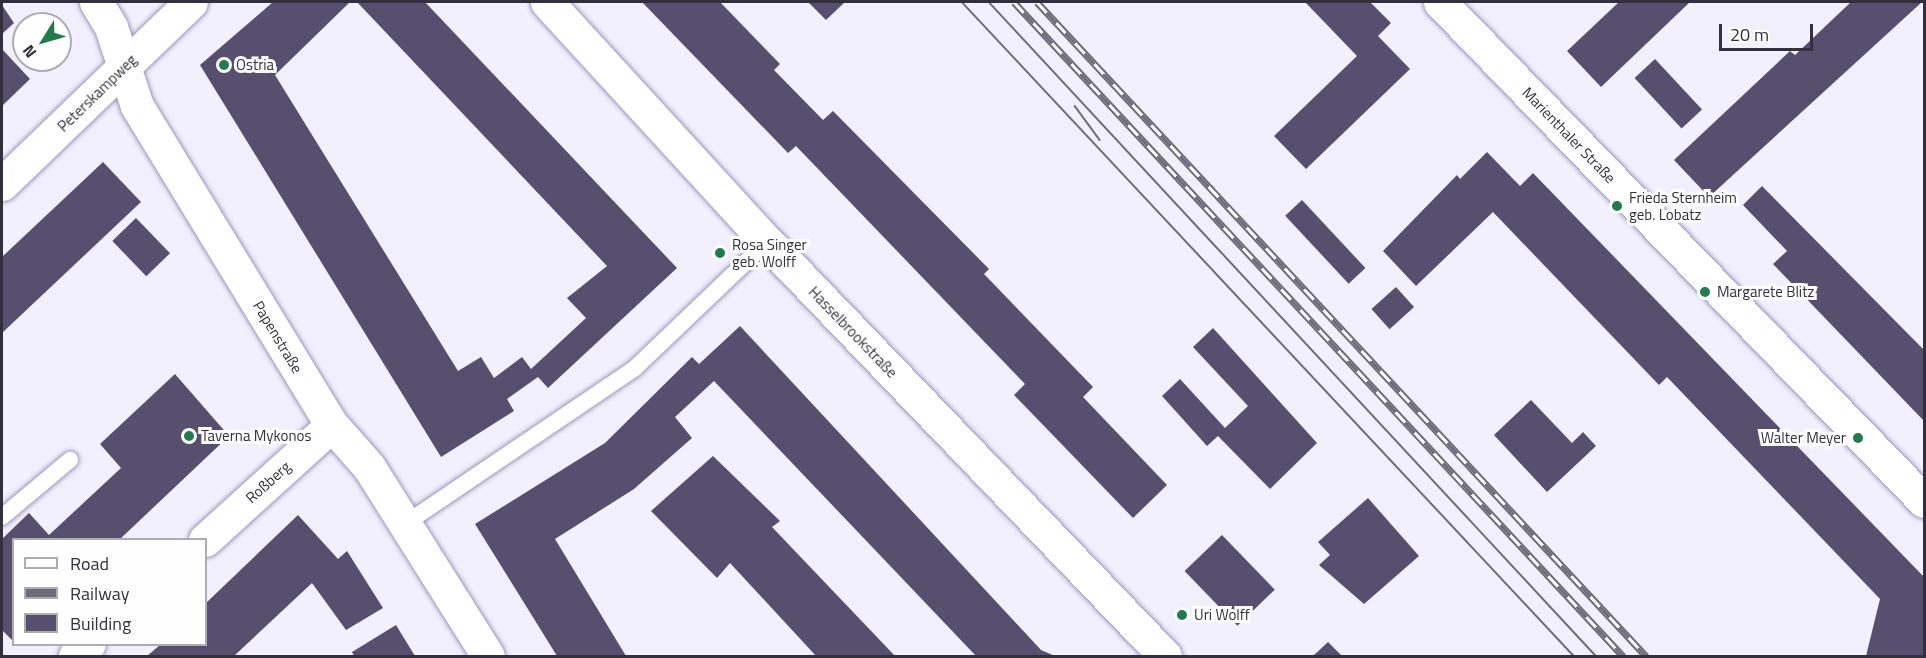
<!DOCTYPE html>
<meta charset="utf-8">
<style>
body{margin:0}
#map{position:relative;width:1926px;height:658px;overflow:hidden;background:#f2effe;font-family:"Titillium Web",sans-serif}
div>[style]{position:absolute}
.building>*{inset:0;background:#56506e;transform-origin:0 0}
.roads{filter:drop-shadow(0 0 2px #9d96b7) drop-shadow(0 0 2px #9d96b7)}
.lane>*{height:16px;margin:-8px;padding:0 8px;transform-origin:8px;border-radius:8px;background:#fff}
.street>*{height:33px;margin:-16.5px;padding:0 16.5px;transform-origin:16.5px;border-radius:16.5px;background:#fff}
.secondary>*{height:33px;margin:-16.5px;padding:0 16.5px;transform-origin:16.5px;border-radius:16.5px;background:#fff}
.tram>*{height:1.5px;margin:-0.75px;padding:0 0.75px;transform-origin:0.75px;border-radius:0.75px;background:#6f6c7a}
.rail>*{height:7px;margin-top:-3.5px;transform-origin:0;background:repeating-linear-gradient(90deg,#fefefe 0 14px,#6f6c7a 0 28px);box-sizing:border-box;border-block:2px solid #6f6c7a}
.dots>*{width:16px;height:16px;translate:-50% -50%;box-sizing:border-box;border:3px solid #fefefe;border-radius:50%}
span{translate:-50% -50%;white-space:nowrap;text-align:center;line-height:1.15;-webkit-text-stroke:6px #fefefe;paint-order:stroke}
.poi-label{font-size:15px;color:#33303e}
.left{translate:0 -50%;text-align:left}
.right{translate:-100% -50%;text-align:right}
.street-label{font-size:15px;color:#33303e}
.frame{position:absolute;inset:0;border:3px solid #33303e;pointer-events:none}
.legend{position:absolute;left:12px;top:538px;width:195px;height:108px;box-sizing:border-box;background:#fefefe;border:2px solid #adacb1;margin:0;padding:8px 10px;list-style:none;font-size:18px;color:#33303e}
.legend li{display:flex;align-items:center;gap:12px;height:30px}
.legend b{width:30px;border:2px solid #adacb1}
.north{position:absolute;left:12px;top:12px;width:60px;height:60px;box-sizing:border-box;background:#fefefe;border:2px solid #adacb1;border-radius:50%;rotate:233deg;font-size:16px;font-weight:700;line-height:24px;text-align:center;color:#33303e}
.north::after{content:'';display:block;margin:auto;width:21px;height:27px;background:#227a4e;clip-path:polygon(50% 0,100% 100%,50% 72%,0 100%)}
.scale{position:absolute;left:1719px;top:24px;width:94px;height:27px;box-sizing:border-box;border:3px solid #33303e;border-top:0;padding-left:8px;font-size:18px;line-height:21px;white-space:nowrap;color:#33303e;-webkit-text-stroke:4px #fefefe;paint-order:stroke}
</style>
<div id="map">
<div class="building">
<i style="clip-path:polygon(273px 2px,350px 2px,275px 75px,458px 371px,481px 357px,494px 378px,522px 357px,531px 369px,586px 318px,567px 298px,607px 266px,357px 2px,425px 2px,677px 268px,548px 388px,538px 377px,507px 399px,514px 411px,441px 457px,200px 65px)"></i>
<i style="clip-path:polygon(642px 2px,720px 2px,780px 64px,774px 70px,823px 120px,833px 111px,989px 269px,984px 274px,1093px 387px,1083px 397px,1167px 485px,1133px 518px,1014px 395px,1025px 384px,999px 357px,796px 146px,788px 153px)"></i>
<i style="clip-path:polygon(808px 2px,845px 2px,826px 20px)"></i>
<i style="clip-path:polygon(1305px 2px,1370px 2px,1391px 23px,1378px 36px,1410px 69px,1306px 169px,1274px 136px,1357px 56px)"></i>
<i style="clip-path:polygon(1619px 2px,1690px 2px,1601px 87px,1567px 51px)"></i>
<i style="clip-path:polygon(1851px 2px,1922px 2px,1709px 197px,1674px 160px,1790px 51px,1795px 55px)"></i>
<i style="clip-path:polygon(2px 5px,14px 23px,2px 34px)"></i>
<i style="clip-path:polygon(2px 49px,30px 79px,2px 106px)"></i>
<i style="left:1655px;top:59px;width:69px;height:28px;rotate:47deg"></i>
<i style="clip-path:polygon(1487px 152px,1520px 186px,1533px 173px,1924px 577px,1924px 656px,1866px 656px,1880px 599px,1667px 377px,1659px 385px,1493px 212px,1416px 286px,1383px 251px,1457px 175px,1460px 179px)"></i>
<i style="clip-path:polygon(103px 162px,141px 202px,2px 333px,2px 257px)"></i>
<i style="clip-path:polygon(1762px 186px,1924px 350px,1924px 421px,1773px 264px,1787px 251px,1743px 205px)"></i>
<i style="left:1302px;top:200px;width:93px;height:23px;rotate:47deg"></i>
<i style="left:136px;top:218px;width:49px;height:33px;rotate:46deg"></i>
<i style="left:1396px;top:287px;width:27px;height:33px;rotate:48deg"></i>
<i style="clip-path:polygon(740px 326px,1041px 650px,1055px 656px,976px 656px,714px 381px,675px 417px,692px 438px,634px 489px,555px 539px,626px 656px,557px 656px,475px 524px,605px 443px,692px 357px,699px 364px)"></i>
<i style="clip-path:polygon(1213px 328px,1317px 443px,1270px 489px,1218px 436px,1207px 446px,1162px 396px,1180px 379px,1225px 428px,1248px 406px,1193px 347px)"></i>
<i style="clip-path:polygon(175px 374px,229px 436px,119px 540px,14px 540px,12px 640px,2px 630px,2px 539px,29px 513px,49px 535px,121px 468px,100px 444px)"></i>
<i style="clip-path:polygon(1531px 400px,1572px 443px,1583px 432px,1596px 446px,1547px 492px,1494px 435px)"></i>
<i style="clip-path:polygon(713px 456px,780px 521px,772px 527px,895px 656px,816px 656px,730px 563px,717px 578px,651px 511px)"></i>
<i style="clip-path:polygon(1368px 498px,1419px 556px,1364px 604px,1319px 565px,1330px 555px,1318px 542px)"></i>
<i style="clip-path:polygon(298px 515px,338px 559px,347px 551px,383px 608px,346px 630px,312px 583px,234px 656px,147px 656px,160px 645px,206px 645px,206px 603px)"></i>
<i style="left:1222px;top:535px;width:76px;height:52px;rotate:46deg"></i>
<i style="clip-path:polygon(396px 625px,415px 656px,354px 656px,352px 652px)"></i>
<i style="clip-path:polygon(1328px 642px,1342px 656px,1313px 656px)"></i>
</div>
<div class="roads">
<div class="lane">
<i style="left:2px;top:517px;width:89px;rotate:-40deg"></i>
<i style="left:405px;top:524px;width:277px;rotate:-34.1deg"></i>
<i style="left:634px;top:369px;width:184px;rotate:-43.7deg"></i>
</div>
<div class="street">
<i style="left:96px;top:2px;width:29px;rotate:59deg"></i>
<i style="left:111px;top:27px;width:83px;rotate:71.8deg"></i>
<i style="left:137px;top:106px;width:374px;rotate:58.6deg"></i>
<i style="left:332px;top:425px;width:56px;rotate:48.6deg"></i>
<i style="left:369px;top:467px;width:223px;rotate:57.8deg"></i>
<i style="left:1440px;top:2px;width:695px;rotate:45.87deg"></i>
<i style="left:2px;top:184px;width:262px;rotate:-43.9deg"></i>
<i style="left:205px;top:540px;width:171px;rotate:-42.2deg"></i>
<i style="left:75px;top:656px;width:18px;rotate:-41deg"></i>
</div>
<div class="secondary">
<i style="left:547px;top:2px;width:326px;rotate:47.5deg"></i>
<i style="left:767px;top:242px;width:574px;rotate:46.13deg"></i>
</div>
</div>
<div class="tram">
<i style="left:962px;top:2px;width:896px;rotate:46.9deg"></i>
<i style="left:989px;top:2px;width:892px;rotate:47.13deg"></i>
<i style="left:1075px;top:106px;width:42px;rotate:53.7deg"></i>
</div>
<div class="rail">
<i style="left:1014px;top:2px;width:894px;rotate:47.04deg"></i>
<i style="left:1037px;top:2px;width:894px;rotate:47.04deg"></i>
</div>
<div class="dots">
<i style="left:224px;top:65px;background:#227a4e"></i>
<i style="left:1617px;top:206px;background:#227a4e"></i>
<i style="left:720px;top:253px;background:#227a4e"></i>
<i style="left:1705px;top:292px;background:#227a4e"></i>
<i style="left:189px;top:436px;background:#227a4e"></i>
<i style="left:1858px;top:438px;background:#227a4e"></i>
<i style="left:1182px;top:615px;background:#227a4e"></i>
</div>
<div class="poi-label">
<span class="left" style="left:236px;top:65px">Ostria</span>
<span class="left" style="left:1629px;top:206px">Frieda Sternheim<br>geb. Lobatz</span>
<span class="left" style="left:732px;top:253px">Rosa Singer<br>geb. Wolff</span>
<span class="left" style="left:1717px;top:292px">Margarete Blitz</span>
<span class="left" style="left:201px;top:436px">Taverna Mykonos</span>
<span class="right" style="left:1846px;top:438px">Walter Meyer</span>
<span class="left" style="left:1194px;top:615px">Uri Wolff</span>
</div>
<div class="street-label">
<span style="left:97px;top:93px;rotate:-44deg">Peterskampweg</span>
<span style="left:1569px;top:135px;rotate:46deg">Marienthaler Straße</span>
<span style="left:853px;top:332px;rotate:46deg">Hasselbrookstraße</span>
<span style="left:278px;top:337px;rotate:59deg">Papenstraße</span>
<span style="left:268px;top:482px;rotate:-42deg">Roßberg</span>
</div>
<div class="frame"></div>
<ul class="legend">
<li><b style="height:8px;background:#fff"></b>Road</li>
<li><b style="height:8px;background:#6f6c7a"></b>Railway</li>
<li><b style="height:16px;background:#56506e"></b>Building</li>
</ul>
<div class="north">N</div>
<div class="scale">20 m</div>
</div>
